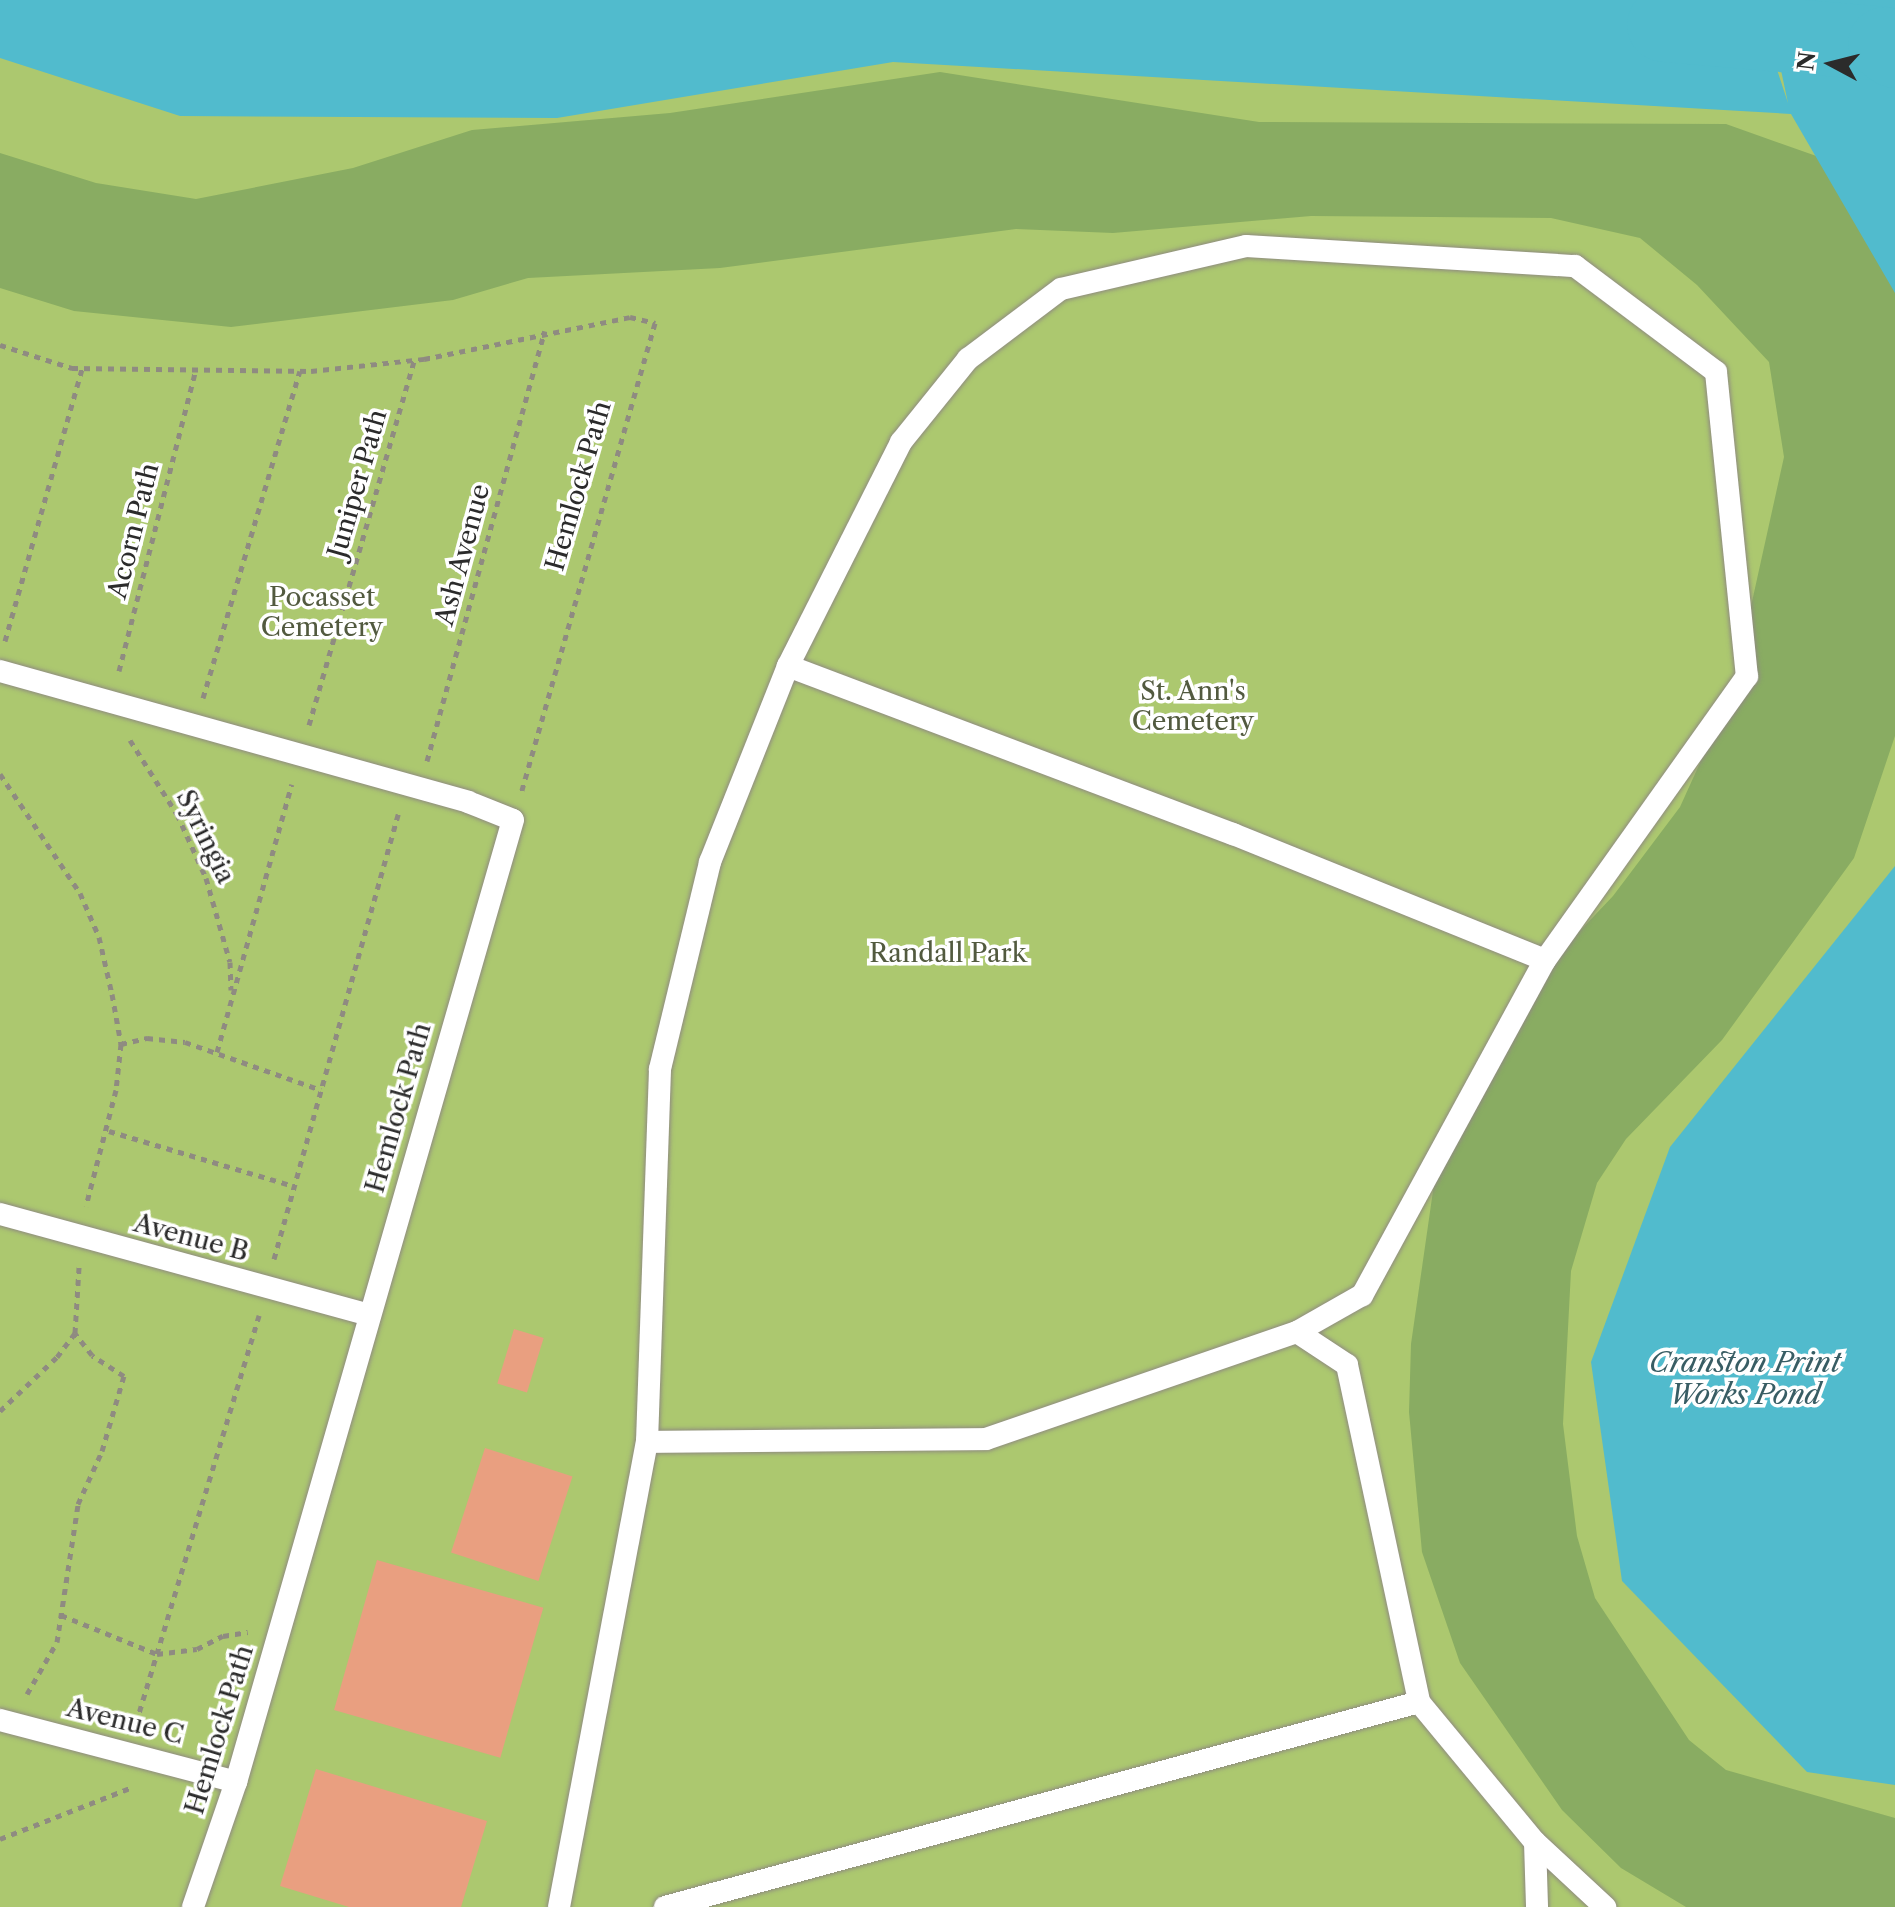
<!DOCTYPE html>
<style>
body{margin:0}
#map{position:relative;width:1895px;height:1907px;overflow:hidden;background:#f3ebd7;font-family:"Libre Caslon Text",serif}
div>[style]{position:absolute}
.green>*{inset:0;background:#acc86f;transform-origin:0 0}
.forest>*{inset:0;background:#89ac62}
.water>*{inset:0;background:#51bbcd}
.river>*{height:74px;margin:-37px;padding:0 37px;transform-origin:37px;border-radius:37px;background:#51bbcd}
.building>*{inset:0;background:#e99f80;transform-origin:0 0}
.path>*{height:5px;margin-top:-2.5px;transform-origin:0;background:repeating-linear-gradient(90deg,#8f8b81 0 6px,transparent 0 12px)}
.roads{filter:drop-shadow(0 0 2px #8f8b81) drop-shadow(0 0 2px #8f8b81)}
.lane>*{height:22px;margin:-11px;padding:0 11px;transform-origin:11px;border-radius:11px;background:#fff}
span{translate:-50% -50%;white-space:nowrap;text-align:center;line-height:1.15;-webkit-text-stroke:7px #fff;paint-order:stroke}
.street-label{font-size:26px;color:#2b2b2b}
.park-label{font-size:26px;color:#525a3f}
.water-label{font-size:28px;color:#385d64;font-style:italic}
.north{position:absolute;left:1791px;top:24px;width:80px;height:80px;-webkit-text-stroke:6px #fff;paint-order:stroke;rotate:277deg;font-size:22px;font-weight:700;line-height:32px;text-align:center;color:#2b2b2b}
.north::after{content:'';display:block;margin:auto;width:28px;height:36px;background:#2b2b2b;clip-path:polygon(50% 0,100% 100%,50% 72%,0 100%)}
</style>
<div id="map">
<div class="green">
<i style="left:0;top:0;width:1895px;height:1907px"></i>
</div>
<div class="forest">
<i style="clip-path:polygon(940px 72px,1259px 122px,1726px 124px,1822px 158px,1895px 213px,1895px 736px,1854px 858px,1722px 1040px,1626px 1139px,1597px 1183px,1571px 1271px,1563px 1424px,1577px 1536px,1595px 1598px,1689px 1740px,1726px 1770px,1895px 1818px,1895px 1907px,1686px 1907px,1621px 1868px,1562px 1810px,1460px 1663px,1422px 1552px,1409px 1412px,1411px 1344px,1435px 1177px,1539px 974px,1613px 896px,1680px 807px,1732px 692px,1784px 457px,1769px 362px,1697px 285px,1640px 238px,1551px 218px,1311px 216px,1113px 233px,1016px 229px,720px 268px,528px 278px,453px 300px,231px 327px,74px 311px,0 288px,0 153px,96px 183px,196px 199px,353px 168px,472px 130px,670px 113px)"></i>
</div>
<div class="water">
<i style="clip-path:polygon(0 0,1754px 0,1788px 103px,1766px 0,1895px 0,1895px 293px,1791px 114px,893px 62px,557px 118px,180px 116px,0 58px)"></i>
<i style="clip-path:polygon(1895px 866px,1895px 1785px,1807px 1772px,1622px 1581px,1591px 1362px,1670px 1147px)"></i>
</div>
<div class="river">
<i style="left:1664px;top:25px;width:222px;rotate:4.9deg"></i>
<i style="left:1885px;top:44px;width:12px;rotate:35deg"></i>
</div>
<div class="building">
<i style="left:514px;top:1329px;width:31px;height:57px;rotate:17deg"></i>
<i style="left:485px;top:1448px;width:92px;height:110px;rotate:18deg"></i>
<i style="left:377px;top:1560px;width:173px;height:156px;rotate:16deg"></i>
<i style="clip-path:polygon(316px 1769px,487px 1821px,461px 1907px,349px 1907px,280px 1886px)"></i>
</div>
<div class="path">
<i style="left:0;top:345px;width:76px;rotate:17.7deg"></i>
<i style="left:72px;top:368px;width:239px;rotate:0.7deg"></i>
<i style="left:311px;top:371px;width:114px;rotate:-6.1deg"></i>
<i style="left:424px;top:359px;width:210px;rotate:-11.5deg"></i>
<i style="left:630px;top:317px;width:26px;rotate:13deg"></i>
<i style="left:655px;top:323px;width:488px;rotate:105.9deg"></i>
<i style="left:5px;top:641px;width:284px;rotate:-74.2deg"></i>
<i style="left:119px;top:671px;width:311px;rotate:-75.7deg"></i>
<i style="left:203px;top:698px;width:341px;rotate:-73.5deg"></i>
<i style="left:309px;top:725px;width:379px;rotate:-73.9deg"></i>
<i style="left:130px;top:740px;width:88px;rotate:57.6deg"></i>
<i style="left:177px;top:814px;width:70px;rotate:65.6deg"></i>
<i style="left:206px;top:878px;width:87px;rotate:74.1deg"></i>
<i style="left:230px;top:962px;width:28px;rotate:88deg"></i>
<i style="left:427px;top:761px;width:446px;rotate:-74.7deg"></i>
<i style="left:0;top:774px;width:143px;rotate:56.1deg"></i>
<i style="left:80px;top:893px;width:48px;rotate:66.6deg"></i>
<i style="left:99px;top:937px;width:58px;rotate:77.2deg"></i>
<i style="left:112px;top:994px;width:51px;rotate:79.8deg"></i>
<i style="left:121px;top:1044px;width:46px;rotate:96.2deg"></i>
<i style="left:116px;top:1090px;width:120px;rotate:104.5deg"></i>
<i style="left:121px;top:1044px;width:27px;rotate:-13deg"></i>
<i style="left:147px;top:1038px;width:38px;rotate:6deg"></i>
<i style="left:185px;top:1042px;width:144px;rotate:19.4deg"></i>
<i style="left:217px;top:1052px;width:278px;rotate:-74.4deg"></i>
<i style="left:109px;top:1131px;width:193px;rotate:16.6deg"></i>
<i style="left:274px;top:1259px;width:462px;rotate:-74.4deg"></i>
<i style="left:0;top:1411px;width:79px;rotate:-43.5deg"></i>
<i style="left:57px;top:1357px;width:30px;rotate:-53deg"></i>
<i style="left:61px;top:1615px;width:104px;rotate:22.1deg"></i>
<i style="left:157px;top:1654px;width:40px;rotate:-7.1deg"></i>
<i style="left:197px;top:1649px;width:29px;rotate:-27deg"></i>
<i style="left:223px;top:1636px;width:25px;rotate:-9deg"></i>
<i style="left:27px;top:1694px;width:60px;rotate:-60deg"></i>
<i style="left:57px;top:1642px;width:140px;rotate:-81.3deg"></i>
<i style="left:78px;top:1504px;width:58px;rotate:-65.6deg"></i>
<i style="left:102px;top:1451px;width:78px;rotate:-73.7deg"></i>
<i style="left:124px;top:1376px;width:38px;rotate:-147deg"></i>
<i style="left:92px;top:1355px;width:28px;rotate:-128deg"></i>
<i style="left:75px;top:1333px;width:66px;rotate:-86.5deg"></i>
<i style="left:136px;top:1723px;width:426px;rotate:-73.2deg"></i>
<i style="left:0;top:1839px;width:140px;rotate:-21.4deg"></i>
</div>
<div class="roads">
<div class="lane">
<i style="left:788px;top:666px;width:476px;rotate:20.7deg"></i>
<i style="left:1233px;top:834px;width:336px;rotate:22deg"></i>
<i style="left:0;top:671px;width:486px;rotate:15.6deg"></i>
<i style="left:468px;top:802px;width:48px;rotate:21.8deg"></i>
<i style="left:513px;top:820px;width:1001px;rotate:106.06deg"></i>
<i style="left:236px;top:1782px;width:132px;rotate:109deg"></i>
<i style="left:0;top:1214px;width:382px;rotate:15.3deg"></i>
<i style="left:647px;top:1442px;width:339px;rotate:-0.5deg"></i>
<i style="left:986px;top:1439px;width:329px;rotate:-19deg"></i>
<i style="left:1297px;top:1332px;width:60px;rotate:33.4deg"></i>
<i style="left:1347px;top:1365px;width:345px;rotate:77.9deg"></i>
<i style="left:1419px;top:1702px;width:182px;rotate:50.4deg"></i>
<i style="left:1535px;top:1842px;width:96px;rotate:42.9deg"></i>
<i style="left:0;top:1720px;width:244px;rotate:14.7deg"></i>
<i style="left:1535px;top:1842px;width:65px;rotate:88.2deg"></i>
<i style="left:559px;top:1907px;width:473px;rotate:-79.3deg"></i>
<i style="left:647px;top:1442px;width:373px;rotate:-88deg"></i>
<i style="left:660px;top:1069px;width:213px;rotate:-76.4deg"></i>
<i style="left:710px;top:862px;width:211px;rotate:-68.3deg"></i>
<i style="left:788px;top:666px;width:251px;rotate:-63.2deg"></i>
<i style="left:901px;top:442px;width:107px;rotate:-51.1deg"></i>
<i style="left:968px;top:359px;width:116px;rotate:-37deg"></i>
<i style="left:1061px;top:289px;width:190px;rotate:-13.1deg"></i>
<i style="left:1246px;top:246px;width:330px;rotate:3.5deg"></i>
<i style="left:1575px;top:266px;width:176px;rotate:36.9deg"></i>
<i style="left:1716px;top:372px;width:306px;rotate:84.2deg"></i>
<i style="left:1747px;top:676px;width:349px;rotate:125.4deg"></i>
<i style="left:1545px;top:960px;width:382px;rotate:118.6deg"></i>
<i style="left:1362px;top:1295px;width:75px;rotate:150.4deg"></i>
<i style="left:665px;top:1907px;width:781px;rotate:-15.21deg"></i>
</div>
</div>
<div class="street-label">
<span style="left:358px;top:484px;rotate:-74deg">Juniper Path</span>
<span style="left:579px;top:486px;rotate:-74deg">Hemlock Path</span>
<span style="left:134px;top:531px;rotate:-76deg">Acorn Path</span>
<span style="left:463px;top:555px;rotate:-75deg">Ash Avenue</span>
<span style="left:205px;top:837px;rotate:64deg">Syringia</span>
<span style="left:399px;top:1108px;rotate:-74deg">Hemlock Path</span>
<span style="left:191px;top:1238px;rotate:15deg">Avenue B</span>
<span style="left:125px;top:1722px;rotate:14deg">Avenue C</span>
<span style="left:220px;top:1730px;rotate:-73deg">Hemlock Path</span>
</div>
<div class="park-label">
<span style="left:322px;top:613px">Pocasset<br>Cemetery</span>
<span style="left:1193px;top:707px">St. Ann's<br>Cemetery</span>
<span style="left:948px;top:954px">Randall Park</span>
</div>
<div class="water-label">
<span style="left:1745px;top:1378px">Cranston Print<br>Works Pond</span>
</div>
<div class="north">N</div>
</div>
